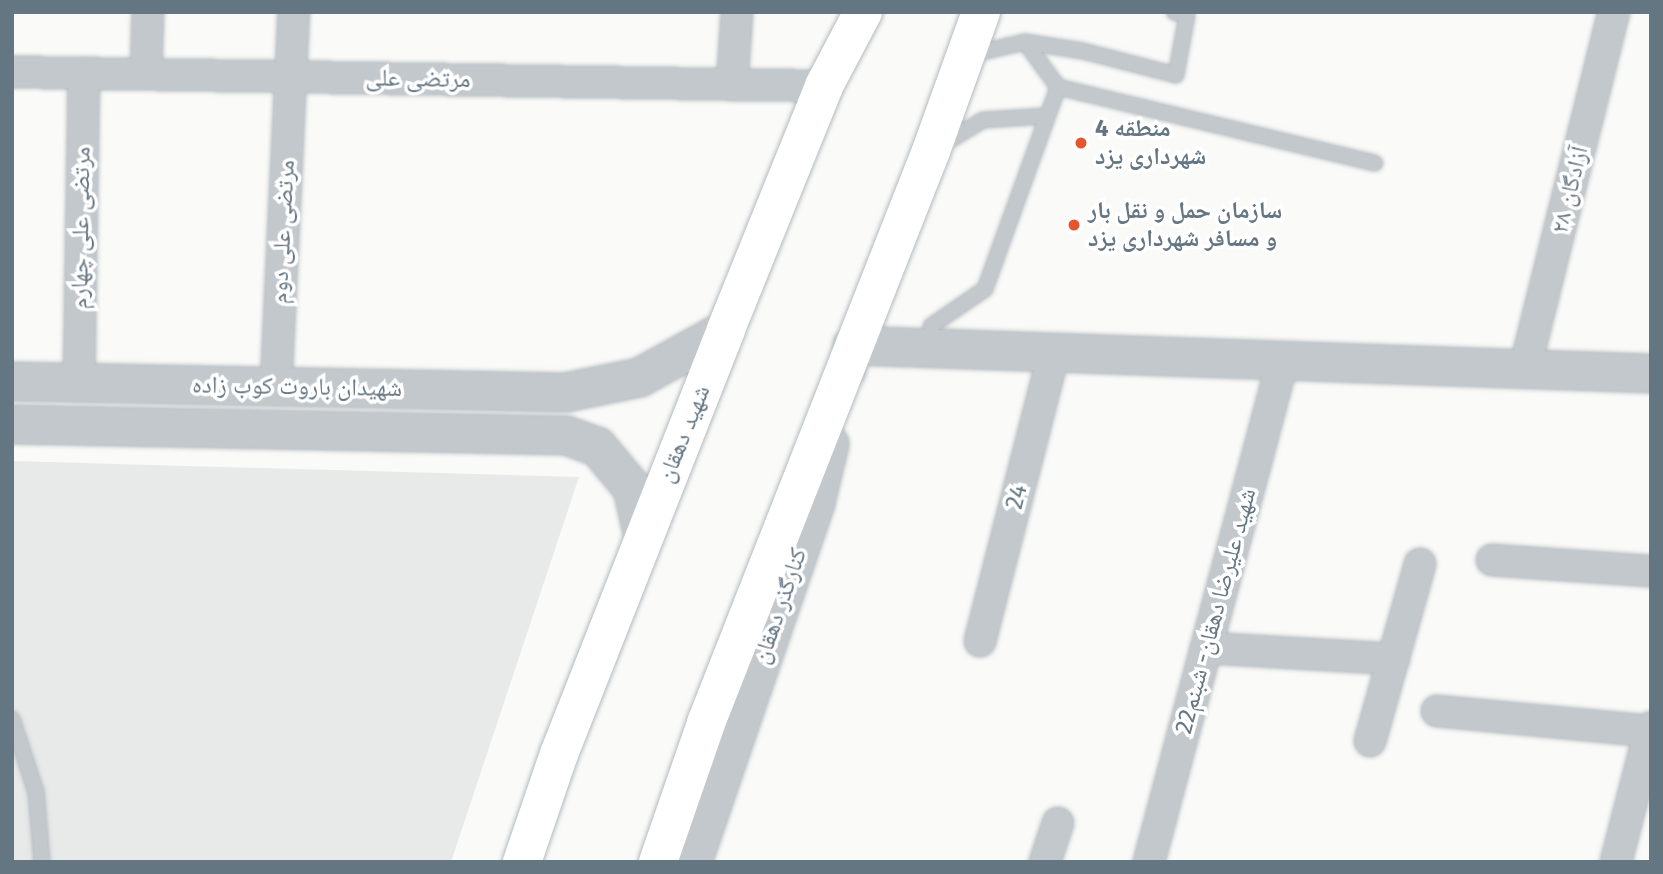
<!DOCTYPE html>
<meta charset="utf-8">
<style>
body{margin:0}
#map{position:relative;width:1663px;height:874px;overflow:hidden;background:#fafaf8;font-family:"Fira Sans","Noto Naskh Arabic",sans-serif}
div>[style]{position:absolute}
.built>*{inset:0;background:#e8e9e9}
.roads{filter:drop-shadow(0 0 2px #b3babf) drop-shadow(0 0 2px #b3babf)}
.service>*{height:14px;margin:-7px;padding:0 7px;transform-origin:7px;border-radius:7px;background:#c3c8cc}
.minor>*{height:30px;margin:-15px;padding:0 15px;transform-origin:15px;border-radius:15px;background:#c3c8cc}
.tertiary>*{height:37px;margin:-18.5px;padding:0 18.5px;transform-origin:18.5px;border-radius:18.5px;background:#c3c8cc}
.secondary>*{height:38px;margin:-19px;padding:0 19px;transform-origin:19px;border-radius:19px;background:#fff}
.dots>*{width:19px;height:19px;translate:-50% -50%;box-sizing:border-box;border:4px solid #fff;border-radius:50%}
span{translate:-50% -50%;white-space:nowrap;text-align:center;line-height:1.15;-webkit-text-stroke:7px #fff;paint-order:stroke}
.street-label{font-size:24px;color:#657683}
.poi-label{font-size:24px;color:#657683;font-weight:700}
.left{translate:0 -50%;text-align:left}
.frame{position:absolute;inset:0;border:14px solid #657683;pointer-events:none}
</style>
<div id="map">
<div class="built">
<i style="clip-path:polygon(12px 461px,579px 477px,451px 862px,12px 862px)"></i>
</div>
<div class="roads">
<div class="service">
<i style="left:969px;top:55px;width:57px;rotate:-13.1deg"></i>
<i style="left:1025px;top:42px;width:59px;rotate:8.8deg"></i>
<i style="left:1083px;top:51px;width:96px;rotate:14.5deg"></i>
<i style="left:1176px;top:75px;width:61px;rotate:-79.6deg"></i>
<i style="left:1187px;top:15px;width:13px;rotate:-167deg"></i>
<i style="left:1058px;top:87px;width:326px;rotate:13.5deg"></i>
<i style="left:942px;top:145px;width:48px;rotate:-31.4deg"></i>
<i style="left:983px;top:120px;width:63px;rotate:-3.6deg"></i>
<i style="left:931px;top:326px;width:65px;rotate:-34.4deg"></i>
<i style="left:985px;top:289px;width:215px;rotate:-70.1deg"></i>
<i style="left:1058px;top:87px;width:56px;rotate:-126.3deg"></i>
<i style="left:12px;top:719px;width:77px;rotate:71.8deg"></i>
<i style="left:36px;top:792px;width:70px;rotate:85.1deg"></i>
</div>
<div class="minor">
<i style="left:12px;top:72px;width:812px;rotate:0.99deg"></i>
<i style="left:146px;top:74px;width:62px;rotate:-88.2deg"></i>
<i style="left:732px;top:85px;width:73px;rotate:-86.1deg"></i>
<i style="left:1525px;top:368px;width:367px;rotate:-76deg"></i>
<i style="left:79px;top:383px;width:310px;rotate:-89.1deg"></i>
<i style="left:276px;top:387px;width:375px;rotate:-87.3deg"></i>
<i style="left:1492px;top:560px;width:159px;rotate:4deg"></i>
<i style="left:980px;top:641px;width:298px;rotate:-75.6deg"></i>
<i style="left:1206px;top:648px;width:188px;rotate:3.3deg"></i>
<i style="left:1437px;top:711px;width:214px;rotate:5.4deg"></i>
<i style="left:1370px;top:741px;width:184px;rotate:-74.2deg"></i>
<i style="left:1045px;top:862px;width:41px;rotate:-71.6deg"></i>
<i style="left:1149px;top:862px;width:520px;rotate:-75.05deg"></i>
<i style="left:1616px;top:862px;width:139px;rotate:-75.5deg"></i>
</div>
<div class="tertiary">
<i style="left:846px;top:370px;width:26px;rotate:-77deg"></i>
<i style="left:852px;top:345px;width:799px;rotate:2.01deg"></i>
<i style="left:12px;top:381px;width:553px;rotate:1.14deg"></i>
<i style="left:565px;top:392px;width:76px;rotate:-11.5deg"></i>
<i style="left:639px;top:377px;width:99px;rotate:-28.9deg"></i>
<i style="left:12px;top:424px;width:554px;rotate:1.14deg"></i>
<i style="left:566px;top:435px;width:33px;rotate:20deg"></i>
<i style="left:597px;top:446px;width:55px;rotate:50.2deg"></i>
<i style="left:632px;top:488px;width:50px;rotate:77.3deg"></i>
<i style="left:692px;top:862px;width:380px;rotate:-71.1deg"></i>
<i style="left:815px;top:502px;width:60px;rotate:-76.4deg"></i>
</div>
<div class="secondary">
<i style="left:522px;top:862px;width:114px;rotate:-71.1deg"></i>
<i style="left:559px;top:754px;width:457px;rotate:-68.5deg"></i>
<i style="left:726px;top:329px;width:262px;rotate:-68deg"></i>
<i style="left:824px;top:86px;width:84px;rotate:-62.2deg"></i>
<i style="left:658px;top:862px;width:147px;rotate:-70.9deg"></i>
<i style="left:706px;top:723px;width:615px;rotate:-68.53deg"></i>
<i style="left:931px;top:151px;width:148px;rotate:-70.2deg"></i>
</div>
</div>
<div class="dots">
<i style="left:1081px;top:143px;background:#e4572e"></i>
<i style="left:1074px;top:225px;background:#e4572e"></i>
</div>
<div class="street-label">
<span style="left:418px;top:79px;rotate:1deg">مرتضی علی</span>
<span style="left:1570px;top:190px;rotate:-76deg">۲۸ آزادگان</span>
<span style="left:81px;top:228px;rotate:-89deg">مرتضی علی چهارم</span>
<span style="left:283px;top:232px;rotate:-87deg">مرتضی علی دوم</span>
<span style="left:297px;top:387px;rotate:1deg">شهیدان باروت کوب زاده</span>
<span style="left:684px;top:434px;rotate:-68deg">شهید دهقان</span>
<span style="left:1017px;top:497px;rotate:-76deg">24</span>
<span style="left:780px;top:606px;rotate:-71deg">کنارگذر دهقان</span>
<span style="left:1216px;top:611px;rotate:-75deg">شهید علیرضا دهقان- شبنم22</span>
</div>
<div class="poi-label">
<span class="left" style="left:1095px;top:143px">منطقه 4<br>شهرداری یزد</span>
<span class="left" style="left:1088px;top:225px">سازمان حمل و نقل بار<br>و مسافر شهرداری یزد</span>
</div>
<div class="frame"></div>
</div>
